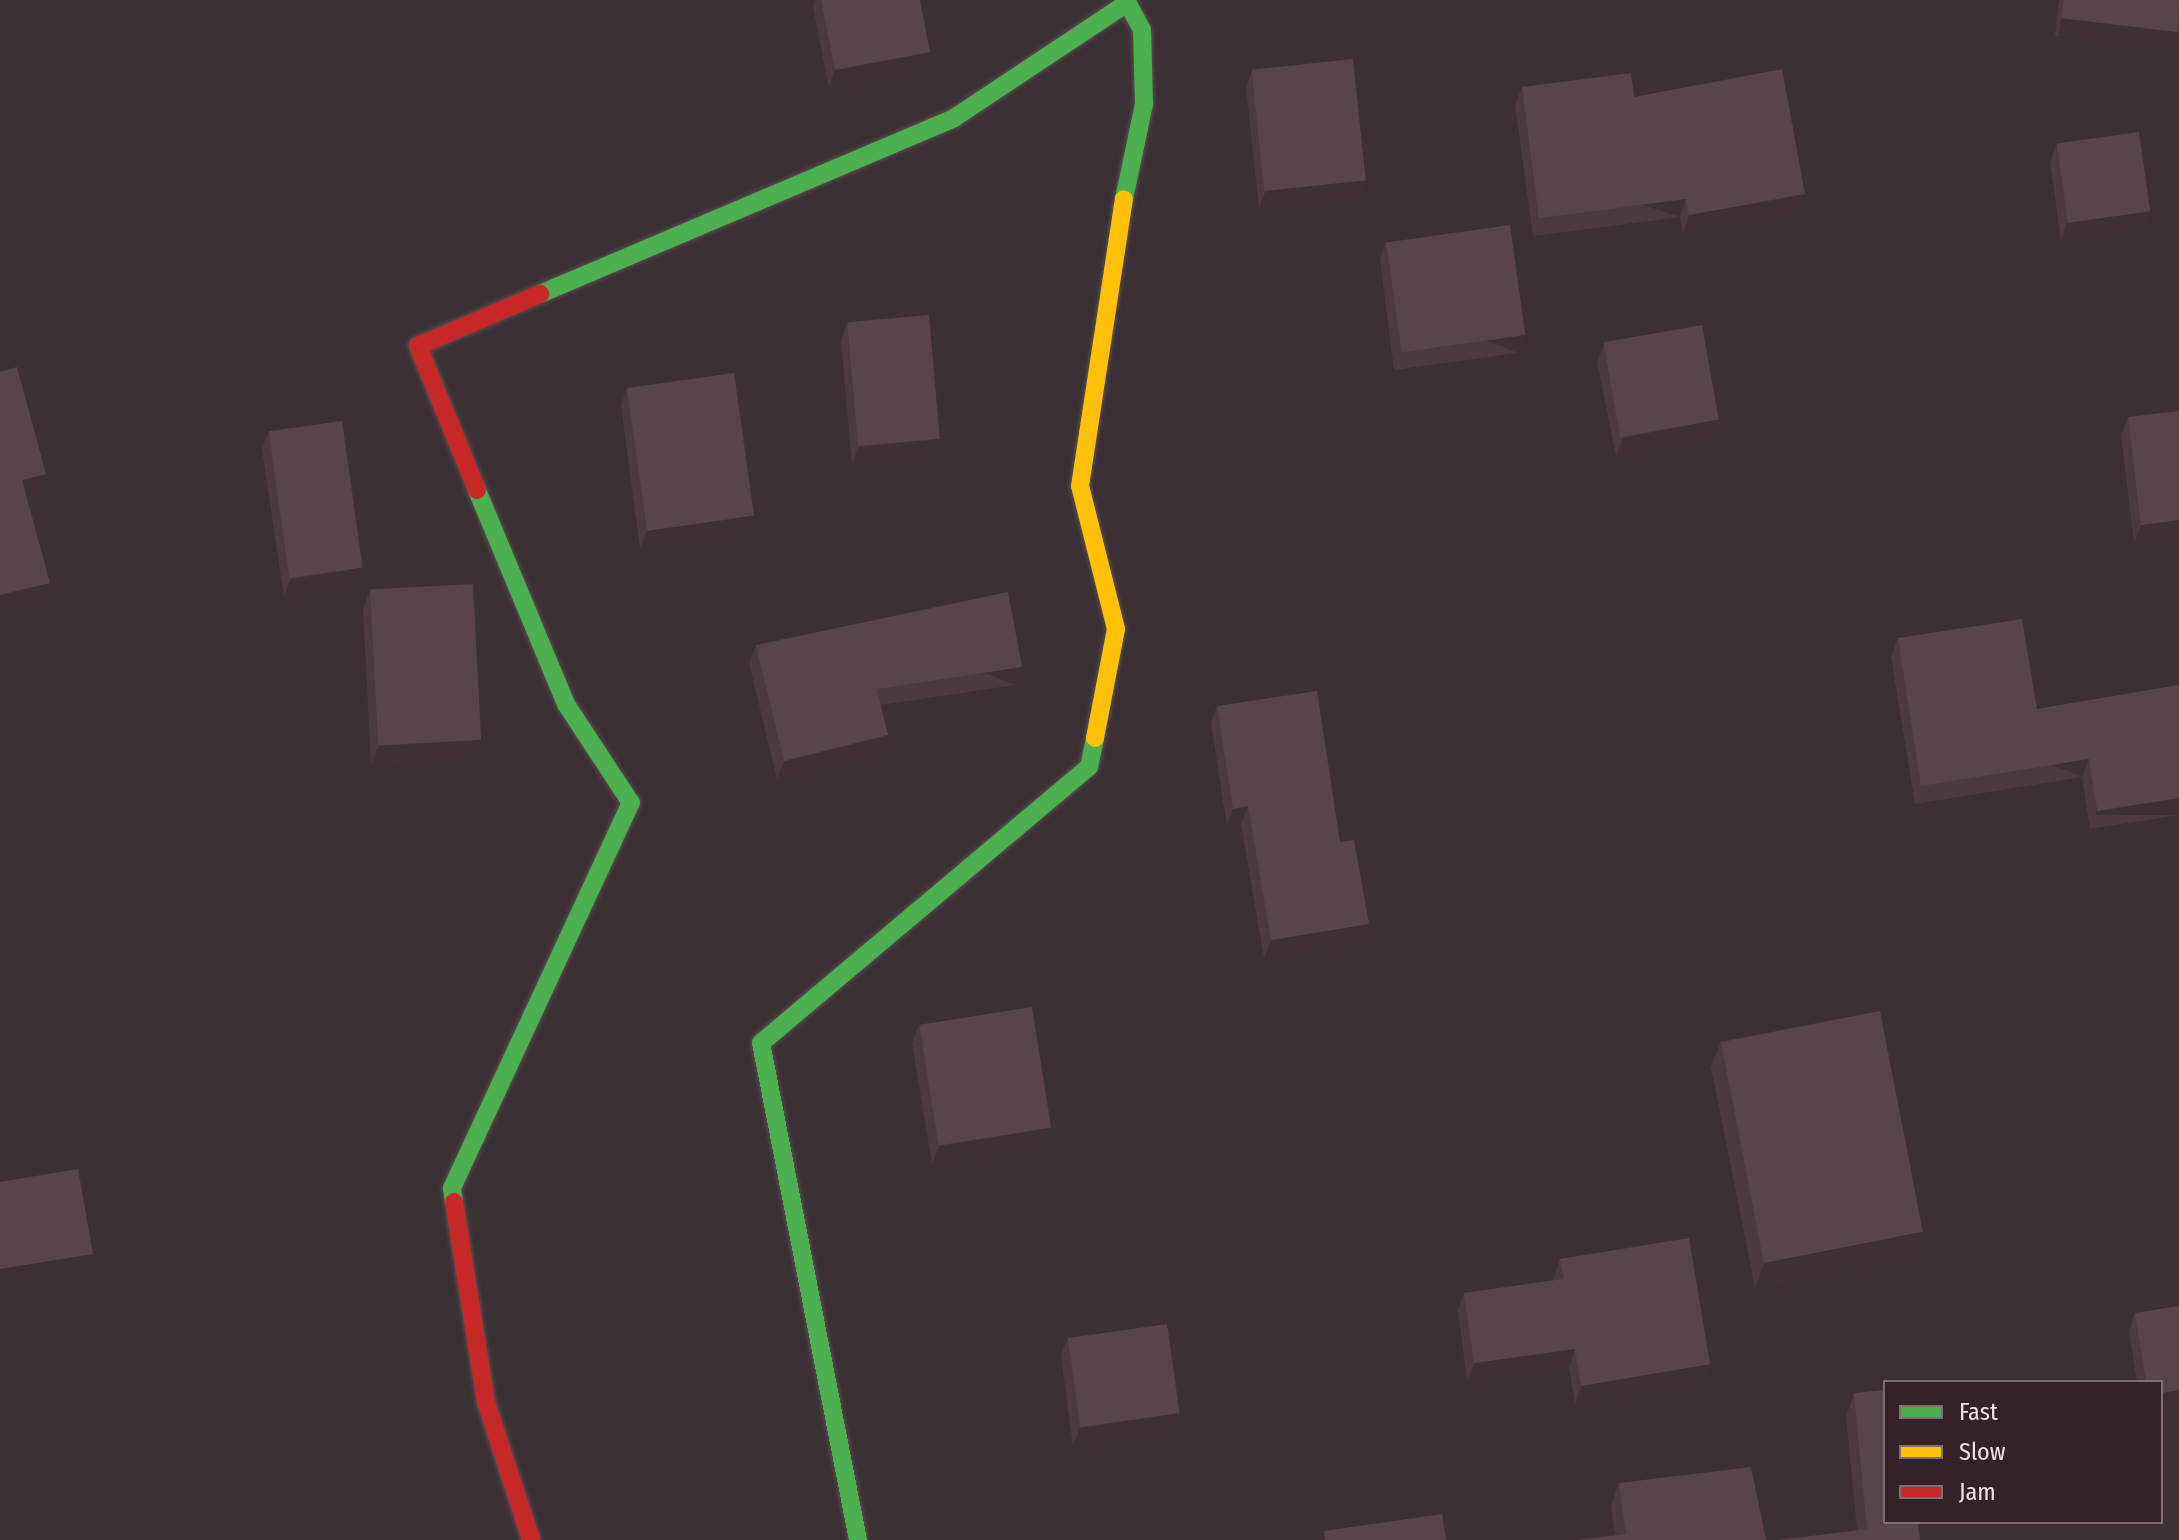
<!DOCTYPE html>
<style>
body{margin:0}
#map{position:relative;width:2179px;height:1540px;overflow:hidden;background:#3b3033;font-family:"Fira Sans Condensed",sans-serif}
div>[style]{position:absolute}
.roads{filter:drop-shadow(0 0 2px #574d50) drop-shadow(0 0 2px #574d50)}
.fast>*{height:18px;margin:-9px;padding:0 9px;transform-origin:9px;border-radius:9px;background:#4caf50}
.slow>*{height:18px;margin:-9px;padding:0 9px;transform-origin:9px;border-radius:9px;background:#ffc107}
.jam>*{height:18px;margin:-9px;padding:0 9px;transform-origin:9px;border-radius:9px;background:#c62828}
.wall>*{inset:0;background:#4d3a41}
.shaded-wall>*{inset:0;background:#3f3035;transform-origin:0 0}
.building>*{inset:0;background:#5a444c;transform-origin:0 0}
span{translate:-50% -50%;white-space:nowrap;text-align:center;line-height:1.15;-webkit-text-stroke:8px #352128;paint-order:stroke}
.legend{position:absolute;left:1883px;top:1380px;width:280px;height:144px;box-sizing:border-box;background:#352128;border:2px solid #7f6e74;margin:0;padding:10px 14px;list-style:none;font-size:24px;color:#efe2e6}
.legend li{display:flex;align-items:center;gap:16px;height:40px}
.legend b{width:40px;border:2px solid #7f6e74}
</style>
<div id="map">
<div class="roads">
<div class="fast">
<i style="left:1124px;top:199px;width:97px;rotate:-78.1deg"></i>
<i style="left:1144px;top:104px;width:74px;rotate:-91.5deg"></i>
<i style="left:1142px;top:30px;width:34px;rotate:-118deg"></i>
<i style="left:540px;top:294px;width:450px;rotate:-23deg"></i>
<i style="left:954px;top:118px;width:208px;rotate:-33.6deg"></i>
<i style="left:454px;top:1202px;width:14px;rotate:-98deg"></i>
<i style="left:452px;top:1188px;width:425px;rotate:-65.1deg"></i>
<i style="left:631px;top:803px;width:118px;rotate:-123.3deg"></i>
<i style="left:566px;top:704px;width:232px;rotate:-112.6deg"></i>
<i style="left:858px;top:1540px;width:506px;rotate:-101.04deg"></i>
<i style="left:761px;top:1043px;width:429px;rotate:-40.1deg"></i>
<i style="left:1089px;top:767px;width:30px;rotate:-78deg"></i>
</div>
<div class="slow">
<i style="left:1095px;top:738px;width:111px;rotate:-79.1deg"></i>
<i style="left:1116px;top:629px;width:147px;rotate:-104.1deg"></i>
<i style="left:1080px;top:486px;width:290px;rotate:-81.3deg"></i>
</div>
<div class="jam">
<i style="left:477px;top:490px;width:156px;rotate:-112.3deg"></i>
<i style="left:418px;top:346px;width:133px;rotate:-23.1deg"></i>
<i style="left:454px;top:1202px;width:203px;rotate:80.9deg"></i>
<i style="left:486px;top:1402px;width:145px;rotate:71.9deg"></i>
</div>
</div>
<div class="wall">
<i style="clip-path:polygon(815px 0,920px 0,930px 52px,924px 70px,829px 88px,813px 6px)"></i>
<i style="clip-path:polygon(2059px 0,2179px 0,2178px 32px,2172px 49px,2055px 36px)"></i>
<i style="clip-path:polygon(1252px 70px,1366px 180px,1359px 198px,1259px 208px,1246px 87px)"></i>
<i style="clip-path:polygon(1522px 87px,1634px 97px,1798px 212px,1683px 233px,1680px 217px,1533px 236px,1515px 105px)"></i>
<i style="clip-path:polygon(2057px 144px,2150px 211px,2144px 229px,2061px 240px,2050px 162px)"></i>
<i style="clip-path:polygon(1386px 241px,1525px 335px,1518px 353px,1394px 370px,1380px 259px)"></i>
<i style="clip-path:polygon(847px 323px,940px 439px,934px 457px,852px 465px,841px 341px)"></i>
<i style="clip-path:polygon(1604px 344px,1713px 437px,1616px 456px,1597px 362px)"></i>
<i style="clip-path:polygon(627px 388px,747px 534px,640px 549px,621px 405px)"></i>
<i style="clip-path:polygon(2128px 417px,2179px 538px,2134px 543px,2121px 435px)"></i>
<i style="clip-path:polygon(269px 431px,356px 586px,284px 597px,262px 449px)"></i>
<i style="clip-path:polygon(370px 590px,481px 740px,474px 758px,371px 764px,363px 608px)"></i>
<i style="clip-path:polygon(1898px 638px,2037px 709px,2179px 685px,2179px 815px,2090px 829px,2082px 777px,1915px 804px,1891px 656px)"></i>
<i style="clip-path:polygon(756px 645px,1022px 667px,1015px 685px,881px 705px,882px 753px,777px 779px,749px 663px)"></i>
<i style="clip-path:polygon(1217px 706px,1340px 842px,1362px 942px,1264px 958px,1241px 824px,1227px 826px,1211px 723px)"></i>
<i style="clip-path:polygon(919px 1025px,1044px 1146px,932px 1164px,912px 1043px)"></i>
<i style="clip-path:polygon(1721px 1041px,1914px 1257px,1755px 1288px,1711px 1067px)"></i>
<i style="clip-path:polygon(1560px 1259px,1710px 1364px,1703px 1382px,1575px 1404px,1569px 1367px,1467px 1381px,1458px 1311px,1464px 1293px,1554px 1280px,1554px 1277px)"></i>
<i style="clip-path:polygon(2179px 1306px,2179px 1407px,2161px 1410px,2161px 1382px,2137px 1382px,2129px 1331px,2135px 1313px)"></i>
<i style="clip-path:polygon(1068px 1337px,1180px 1413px,1173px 1431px,1073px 1446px,1061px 1355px)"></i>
<i style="clip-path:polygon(1854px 1393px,1920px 1540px,1857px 1530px,1846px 1416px)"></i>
<i style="clip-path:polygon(1619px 1483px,1766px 1540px,1615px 1535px,1611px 1505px)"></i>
</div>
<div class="shaded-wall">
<i style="left:2061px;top:18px;width:118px;height:19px;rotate:7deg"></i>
<i style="clip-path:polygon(930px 52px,924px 70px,829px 88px,835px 70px)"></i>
<i style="clip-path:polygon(1366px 180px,1359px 198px,1259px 208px,1266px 190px)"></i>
<i style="clip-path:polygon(1805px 194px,1798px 212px,1683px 233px,1689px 215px)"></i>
<i style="left:1686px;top:199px;width:19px;height:148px;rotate:108deg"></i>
<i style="clip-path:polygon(2150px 211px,2144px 229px,2061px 240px,2067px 223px)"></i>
<i style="left:1525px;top:335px;width:19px;height:125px;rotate:111deg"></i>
<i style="clip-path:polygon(1719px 419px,1713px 437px,1616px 456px,1623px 438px)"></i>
<i style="clip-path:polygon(940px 439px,934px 457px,852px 465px,858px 447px)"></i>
<i style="clip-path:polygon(46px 474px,38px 496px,14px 503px,22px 480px)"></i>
<i style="clip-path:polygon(754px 516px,747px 534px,640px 549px,647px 531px)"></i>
<i style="clip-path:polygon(2179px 520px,2179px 538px,2134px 543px,2141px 525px)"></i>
<i style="clip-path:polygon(363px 568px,356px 586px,284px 597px,290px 579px)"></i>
<i style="clip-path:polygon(50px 583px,42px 605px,0 616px,0 595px)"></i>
<i style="left:1022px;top:667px;width:19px;height:147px;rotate:111deg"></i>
<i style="clip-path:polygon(888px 735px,882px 753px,777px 779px,784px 761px)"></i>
<i style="clip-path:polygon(481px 740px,474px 758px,371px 764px,378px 746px)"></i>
<i style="left:2089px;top:759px;width:19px;height:170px;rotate:111deg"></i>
<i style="left:2179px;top:798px;width:17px;height:83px;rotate:90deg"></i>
<i style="clip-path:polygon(1248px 806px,1241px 824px,1227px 826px,1233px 809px)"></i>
<i style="clip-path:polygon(1369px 924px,1362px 942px,1264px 958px,1271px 940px)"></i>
<i style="clip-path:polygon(1051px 1128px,1044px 1146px,932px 1164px,939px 1146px)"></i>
<i style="clip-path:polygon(1923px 1232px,1914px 1257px,1755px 1288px,1764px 1263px)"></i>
<i style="left:93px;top:1254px;width:19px;height:94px;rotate:111deg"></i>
<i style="clip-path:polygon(1575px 1349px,1569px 1367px,1467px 1381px,1474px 1363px)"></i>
<i style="clip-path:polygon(1710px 1364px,1703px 1382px,1575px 1404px,1581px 1386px)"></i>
<i style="clip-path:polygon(2179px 1390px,2179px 1407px,2161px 1410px,2161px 1393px)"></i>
<i style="clip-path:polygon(1180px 1413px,1173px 1431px,1073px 1446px,1080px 1428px)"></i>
</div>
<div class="building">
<i style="clip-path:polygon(821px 0,920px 0,930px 52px,835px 70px)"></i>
<i style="clip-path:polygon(2064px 0,2179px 0,2178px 32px,2061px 18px)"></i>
<i style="left:1353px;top:59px;width:122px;height:102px;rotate:84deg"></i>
<i style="clip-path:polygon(1782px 69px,1805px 194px,1689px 215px,1686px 199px,1539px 218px,1522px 87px,1631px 73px,1634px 97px)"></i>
<i style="left:2139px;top:132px;width:80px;height:83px;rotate:82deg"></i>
<i style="left:1510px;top:225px;width:111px;height:125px;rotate:82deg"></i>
<i style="left:929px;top:315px;width:124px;height:82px;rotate:85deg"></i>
<i style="left:1702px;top:325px;width:96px;height:100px;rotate:80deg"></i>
<i style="clip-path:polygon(17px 367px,46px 474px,22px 480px,50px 583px,0 595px,0 372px)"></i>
<i style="left:734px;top:373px;width:144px;height:108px;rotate:82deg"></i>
<i style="clip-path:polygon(2179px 411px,2179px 520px,2141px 525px,2128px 417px)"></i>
<i style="left:342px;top:421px;width:148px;height:74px;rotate:82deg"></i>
<i style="left:473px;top:584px;width:156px;height:103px;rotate:87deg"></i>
<i style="clip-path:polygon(1008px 592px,1022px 667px,877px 689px,888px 735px,784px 761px,756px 645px)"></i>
<i style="clip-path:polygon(2022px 619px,2037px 709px,2179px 685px,2179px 798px,2097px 811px,2089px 759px,1921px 786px,1898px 638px)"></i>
<i style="clip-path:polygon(1317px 691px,1340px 842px,1354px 840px,1369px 924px,1271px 940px,1248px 806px,1233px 809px,1217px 706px)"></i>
<i style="left:1032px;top:1007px;width:122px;height:114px;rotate:81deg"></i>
<i style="left:1880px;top:1011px;width:225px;height:162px;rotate:79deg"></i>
<i style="clip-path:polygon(78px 1169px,93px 1254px,0 1269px,0 1182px)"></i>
<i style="clip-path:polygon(1689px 1238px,1710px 1364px,1581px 1386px,1575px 1349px,1474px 1363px,1464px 1293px,1564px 1279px,1560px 1259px)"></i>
<i style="clip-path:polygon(2179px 1306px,2179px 1390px,2161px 1393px,2161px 1382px,2146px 1382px,2135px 1313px)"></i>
<i style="left:1167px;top:1324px;width:90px;height:100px;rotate:82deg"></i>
<i style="clip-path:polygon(1885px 1390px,1885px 1522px,1918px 1522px,1920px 1540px,1779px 1540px,1867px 1529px,1854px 1393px)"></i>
<i style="clip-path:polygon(1751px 1467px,1766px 1540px,1577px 1540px,1626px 1534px,1619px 1483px)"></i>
<i style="clip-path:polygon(1442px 1514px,1446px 1540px,1325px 1540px,1324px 1531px)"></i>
</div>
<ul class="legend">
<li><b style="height:10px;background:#4caf50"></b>Fast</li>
<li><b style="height:10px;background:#ffc107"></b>Slow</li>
<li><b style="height:10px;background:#c62828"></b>Jam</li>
</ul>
</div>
